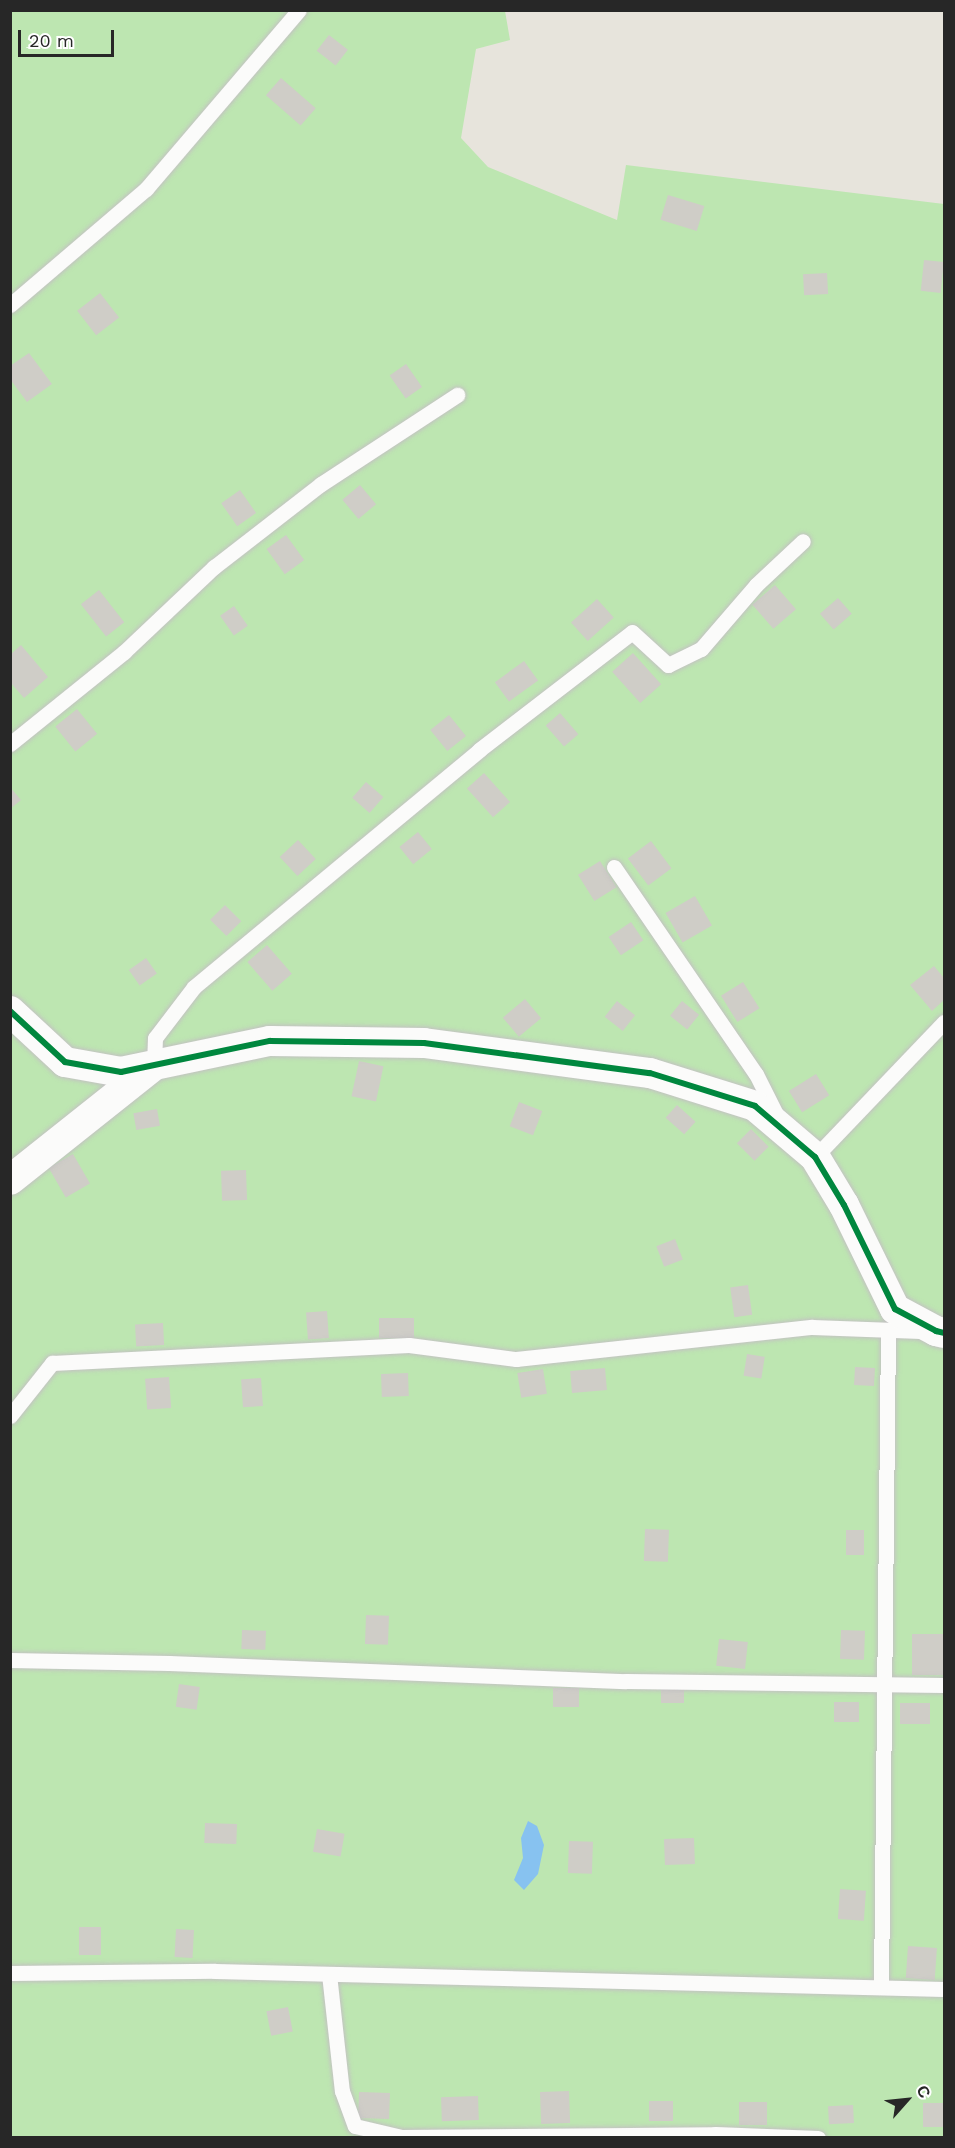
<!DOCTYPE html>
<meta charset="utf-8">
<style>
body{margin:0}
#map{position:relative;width:955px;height:2148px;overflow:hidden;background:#e7e4dc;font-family:"Work Sans",sans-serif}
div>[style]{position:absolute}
.green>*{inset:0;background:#bde6b1}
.water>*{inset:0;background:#87c2f0}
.building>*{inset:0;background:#cfcdc7;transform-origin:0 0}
.roads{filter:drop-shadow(0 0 2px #c3c2c2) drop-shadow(0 0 2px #c3c2c2)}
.lane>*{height:15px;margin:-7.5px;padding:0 7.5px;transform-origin:7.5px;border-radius:7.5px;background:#fbfbfa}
.street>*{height:30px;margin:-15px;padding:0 15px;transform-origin:15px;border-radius:15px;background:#fbfbfa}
.cycleway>*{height:6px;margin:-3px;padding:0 3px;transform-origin:3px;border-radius:3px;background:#00873e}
span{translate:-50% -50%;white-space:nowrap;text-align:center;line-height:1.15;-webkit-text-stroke:4.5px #fff;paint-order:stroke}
.frame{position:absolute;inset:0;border:12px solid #272727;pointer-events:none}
.north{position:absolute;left:877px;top:2070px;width:60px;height:60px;-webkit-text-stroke:4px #fff;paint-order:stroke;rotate:63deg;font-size:16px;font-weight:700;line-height:24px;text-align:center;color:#272727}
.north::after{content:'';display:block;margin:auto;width:21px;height:27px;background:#272727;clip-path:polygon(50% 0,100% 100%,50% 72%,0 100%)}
.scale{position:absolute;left:18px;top:30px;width:96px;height:27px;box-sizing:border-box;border:3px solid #272727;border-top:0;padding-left:8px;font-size:18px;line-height:21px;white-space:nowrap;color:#272727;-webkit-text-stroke:4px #fff;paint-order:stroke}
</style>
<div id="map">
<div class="green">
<i style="clip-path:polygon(11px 11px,505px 11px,510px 40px,476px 49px,461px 138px,488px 167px,617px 220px,626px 165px,944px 204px,944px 2137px,11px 2138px)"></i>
</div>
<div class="water">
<i style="clip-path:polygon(528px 1821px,537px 1826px,544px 1845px,538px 1874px,524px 1890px,514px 1880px,523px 1858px,521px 1838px)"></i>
</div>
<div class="building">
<i style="left:329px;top:35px;width:24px;height:20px;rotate:38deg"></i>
<i style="left:281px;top:78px;width:46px;height:23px;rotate:41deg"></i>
<i style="left:668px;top:195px;width:38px;height:26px;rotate:17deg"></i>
<i style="left:924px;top:260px;width:20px;height:31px;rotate:6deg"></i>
<i style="left:827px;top:273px;width:21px;height:24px;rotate:87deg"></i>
<i style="left:100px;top:293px;width:31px;height:29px;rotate:52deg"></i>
<i style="clip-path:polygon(29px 353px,52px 384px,27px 402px,10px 379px,10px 366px)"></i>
<i style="left:406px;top:364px;width:28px;height:20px;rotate:55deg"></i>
<i style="left:360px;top:485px;width:25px;height:23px;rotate:50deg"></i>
<i style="left:240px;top:490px;width:28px;height:23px;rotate:55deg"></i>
<i style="left:286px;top:535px;width:31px;height:24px;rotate:54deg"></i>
<i style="left:775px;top:585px;width:32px;height:30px;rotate:49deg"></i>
<i style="left:99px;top:590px;width:41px;height:23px;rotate:52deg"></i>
<i style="left:838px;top:598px;width:21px;height:24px;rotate:49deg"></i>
<i style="left:597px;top:599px;width:25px;height:35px;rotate:48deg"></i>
<i style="left:234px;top:606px;width:24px;height:17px;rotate:55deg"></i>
<i style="clip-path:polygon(21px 645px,48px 677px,24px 698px,10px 682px,10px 655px)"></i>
<i style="left:633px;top:653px;width:42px;height:28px;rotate:48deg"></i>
<i style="left:524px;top:661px;width:24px;height:36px;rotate:54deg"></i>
<i style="left:77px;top:709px;width:32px;height:28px;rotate:51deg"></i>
<i style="left:560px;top:713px;width:28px;height:19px;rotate:49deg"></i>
<i style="left:449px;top:715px;width:27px;height:24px;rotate:51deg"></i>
<i style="left:484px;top:773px;width:39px;height:23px;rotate:48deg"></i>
<i style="left:366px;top:782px;width:23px;height:21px;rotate:41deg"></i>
<i style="clip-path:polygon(10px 787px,21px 800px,10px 809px)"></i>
<i style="left:418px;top:832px;width:22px;height:24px;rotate:51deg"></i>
<i style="left:298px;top:840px;width:26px;height:25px;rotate:47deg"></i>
<i style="left:651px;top:841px;width:34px;height:29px;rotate:53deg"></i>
<i style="left:600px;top:861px;width:31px;height:26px;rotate:58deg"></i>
<i style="left:695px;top:896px;width:34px;height:34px;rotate:60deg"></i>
<i style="left:225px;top:905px;width:23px;height:21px;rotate:45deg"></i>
<i style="left:631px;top:922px;width:22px;height:27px;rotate:56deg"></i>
<i style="left:267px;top:945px;width:38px;height:26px;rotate:49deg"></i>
<i style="left:146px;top:958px;width:19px;height:21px;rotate:55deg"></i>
<i style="clip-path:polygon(934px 966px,944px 978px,944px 1000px,932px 1011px,910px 985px)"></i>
<i style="left:743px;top:982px;width:31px;height:26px;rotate:58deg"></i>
<i style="left:525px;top:999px;width:25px;height:29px;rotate:50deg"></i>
<i style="left:617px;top:1001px;width:23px;height:20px;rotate:38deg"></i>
<i style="left:682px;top:1001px;width:22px;height:19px;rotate:39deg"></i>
<i style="left:359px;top:1061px;width:25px;height:36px;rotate:12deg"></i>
<i style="left:816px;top:1074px;width:25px;height:32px;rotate:58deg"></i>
<i style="left:519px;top:1102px;width:25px;height:26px;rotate:21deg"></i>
<i style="left:677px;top:1105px;width:25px;height:17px;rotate:42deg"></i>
<i style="left:157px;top:1109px;width:17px;height:24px;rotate:80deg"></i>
<i style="left:751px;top:1129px;width:25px;height:20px;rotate:45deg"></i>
<i style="left:73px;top:1154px;width:34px;height:28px;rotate:60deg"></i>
<i style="left:246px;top:1170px;width:30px;height:25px;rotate:88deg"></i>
<i style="left:675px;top:1239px;width:22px;height:20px;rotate:69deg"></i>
<i style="left:748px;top:1285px;width:30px;height:18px;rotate:82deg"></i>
<i style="left:327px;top:1311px;width:27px;height:21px;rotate:86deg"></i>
<i style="left:414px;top:1318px;width:20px;height:35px;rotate:90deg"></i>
<i style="left:163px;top:1323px;width:22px;height:28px;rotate:87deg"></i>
<i style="left:747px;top:1354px;width:18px;height:22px;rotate:9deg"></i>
<i style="left:855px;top:1367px;width:20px;height:18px;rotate:3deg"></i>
<i style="left:605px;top:1368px;width:22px;height:35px;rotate:85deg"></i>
<i style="left:543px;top:1369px;width:25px;height:26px;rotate:81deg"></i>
<i style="left:408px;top:1373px;width:23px;height:27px;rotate:88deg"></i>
<i style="left:169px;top:1377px;width:31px;height:24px;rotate:86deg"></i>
<i style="left:261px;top:1378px;width:28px;height:20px;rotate:86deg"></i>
<i style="left:645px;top:1529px;width:24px;height:32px;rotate:2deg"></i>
<i style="left:846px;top:1530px;width:18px;height:25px"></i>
<i style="left:366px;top:1615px;width:23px;height:29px;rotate:2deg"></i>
<i style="left:242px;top:1630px;width:24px;height:19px;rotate:2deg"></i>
<i style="left:841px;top:1630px;width:24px;height:29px;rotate:2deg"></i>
<i style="left:912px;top:1634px;width:32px;height:41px"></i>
<i style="left:719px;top:1639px;width:29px;height:27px;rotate:6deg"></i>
<i style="left:179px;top:1684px;width:21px;height:23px;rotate:8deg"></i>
<i style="left:553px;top:1688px;width:26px;height:19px"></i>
<i style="left:661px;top:1688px;width:23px;height:15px"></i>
<i style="left:834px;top:1702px;width:25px;height:20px"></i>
<i style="left:900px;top:1703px;width:30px;height:21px"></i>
<i style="left:205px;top:1823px;width:32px;height:20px;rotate:2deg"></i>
<i style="left:317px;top:1829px;width:28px;height:23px;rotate:10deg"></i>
<i style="left:694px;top:1838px;width:26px;height:30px;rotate:88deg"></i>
<i style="left:569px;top:1841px;width:24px;height:32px;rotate:2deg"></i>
<i style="left:840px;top:1889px;width:26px;height:30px;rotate:4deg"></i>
<i style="left:101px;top:1927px;width:28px;height:22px;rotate:90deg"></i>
<i style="left:176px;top:1929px;width:18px;height:28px;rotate:3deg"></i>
<i style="left:908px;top:1946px;width:29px;height:32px;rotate:4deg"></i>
<i style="left:288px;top:2007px;width:25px;height:22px;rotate:79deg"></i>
<i style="left:569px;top:2091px;width:32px;height:29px;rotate:88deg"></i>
<i style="left:359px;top:2092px;width:31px;height:26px;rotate:2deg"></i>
<i style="left:478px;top:2096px;width:24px;height:37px;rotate:88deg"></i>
<i style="left:649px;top:2101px;width:24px;height:20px"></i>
<i style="left:739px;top:2102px;width:28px;height:23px"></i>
<i style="left:944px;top:2103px;width:24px;height:21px;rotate:90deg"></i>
<i style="left:853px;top:2105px;width:18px;height:25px;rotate:87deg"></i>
</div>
<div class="roads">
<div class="lane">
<i style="left:10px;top:305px;width:179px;rotate:-40.5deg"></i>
<i style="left:146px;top:189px;width:235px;rotate:-49.5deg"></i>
<i style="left:10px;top:744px;width:146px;rotate:-38.9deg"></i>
<i style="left:124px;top:652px;width:124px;rotate:-43.4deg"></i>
<i style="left:214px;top:567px;width:135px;rotate:-37.8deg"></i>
<i style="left:321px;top:484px;width:163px;rotate:-33.2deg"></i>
<i style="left:614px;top:867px;width:251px;rotate:55.6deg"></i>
<i style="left:756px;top:1074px;width:47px;rotate:63.4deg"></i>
<i style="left:154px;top:1066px;width:28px;rotate:-88deg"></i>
<i style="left:155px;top:1038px;width:64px;rotate:-52.6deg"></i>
<i style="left:194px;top:987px;width:371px;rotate:-39.7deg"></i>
<i style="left:479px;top:750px;width:193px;rotate:-37.6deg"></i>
<i style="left:632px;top:632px;width:49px;rotate:42.5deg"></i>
<i style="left:668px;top:665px;width:37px;rotate:-26deg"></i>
<i style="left:701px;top:649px;width:84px;rotate:-49.3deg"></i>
<i style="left:756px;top:585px;width:64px;rotate:-43.1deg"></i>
<i style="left:815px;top:1157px;width:187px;rotate:-46.3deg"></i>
<i style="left:10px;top:1416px;width:68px;rotate:-51.6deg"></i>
<i style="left:52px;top:1363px;width:357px;rotate:-2.9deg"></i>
<i style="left:409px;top:1345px;width:108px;rotate:7.5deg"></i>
<i style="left:516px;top:1359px;width:298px;rotate:-6.2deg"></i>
<i style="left:812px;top:1327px;width:109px;rotate:2.1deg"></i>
<i style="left:10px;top:1660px;width:159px;rotate:1.1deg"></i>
<i style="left:169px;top:1663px;width:457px;rotate:2.3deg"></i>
<i style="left:626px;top:1681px;width:318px;rotate:0.7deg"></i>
<i style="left:10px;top:1973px;width:205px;rotate:-0.6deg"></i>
<i style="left:215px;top:1971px;width:729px;rotate:1.41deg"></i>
<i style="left:329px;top:1974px;width:118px;rotate:83.7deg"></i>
<i style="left:342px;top:2091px;width:37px;rotate:70deg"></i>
<i style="left:355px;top:2126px;width:48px;rotate:13.2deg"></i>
<i style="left:402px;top:2137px;width:313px;rotate:-0.5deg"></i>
<i style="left:715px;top:2134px;width:103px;rotate:2.2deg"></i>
<i style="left:881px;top:1987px;width:657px;rotate:-89.39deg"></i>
</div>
<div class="street">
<i style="left:10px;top:1011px;width:75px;rotate:42.8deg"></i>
<i style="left:65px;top:1062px;width:57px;rotate:10.1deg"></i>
<i style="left:121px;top:1072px;width:152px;rotate:-11.8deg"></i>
<i style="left:270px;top:1041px;width:154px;rotate:0.7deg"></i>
<i style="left:424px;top:1043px;width:228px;rotate:7.6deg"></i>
<i style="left:650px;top:1073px;width:110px;rotate:17.4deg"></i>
<i style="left:755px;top:1106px;width:79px;rotate:40.4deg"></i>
<i style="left:815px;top:1157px;width:56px;rotate:58.9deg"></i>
<i style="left:844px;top:1205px;width:116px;rotate:63.9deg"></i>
<i style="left:895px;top:1309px;width:47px;rotate:28.2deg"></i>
<i style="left:936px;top:1331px;width:8px;rotate:14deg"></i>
<i style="left:10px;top:1180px;width:180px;rotate:-38.5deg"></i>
</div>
</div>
<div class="cycleway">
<i style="left:10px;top:1011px;width:75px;rotate:42.8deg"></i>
<i style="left:65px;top:1062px;width:57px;rotate:10.1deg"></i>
<i style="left:121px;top:1072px;width:152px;rotate:-11.8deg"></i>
<i style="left:270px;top:1041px;width:154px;rotate:0.7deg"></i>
<i style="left:424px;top:1043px;width:228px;rotate:7.6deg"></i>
<i style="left:650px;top:1073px;width:110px;rotate:17.4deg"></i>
<i style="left:755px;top:1106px;width:79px;rotate:40.4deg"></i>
<i style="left:815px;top:1157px;width:56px;rotate:58.9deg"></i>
<i style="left:844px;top:1205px;width:116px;rotate:63.9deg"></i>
<i style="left:895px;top:1309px;width:47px;rotate:28.2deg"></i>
<i style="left:936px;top:1331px;width:8px;rotate:14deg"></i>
</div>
<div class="frame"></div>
<div class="north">С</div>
<div class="scale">20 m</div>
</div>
